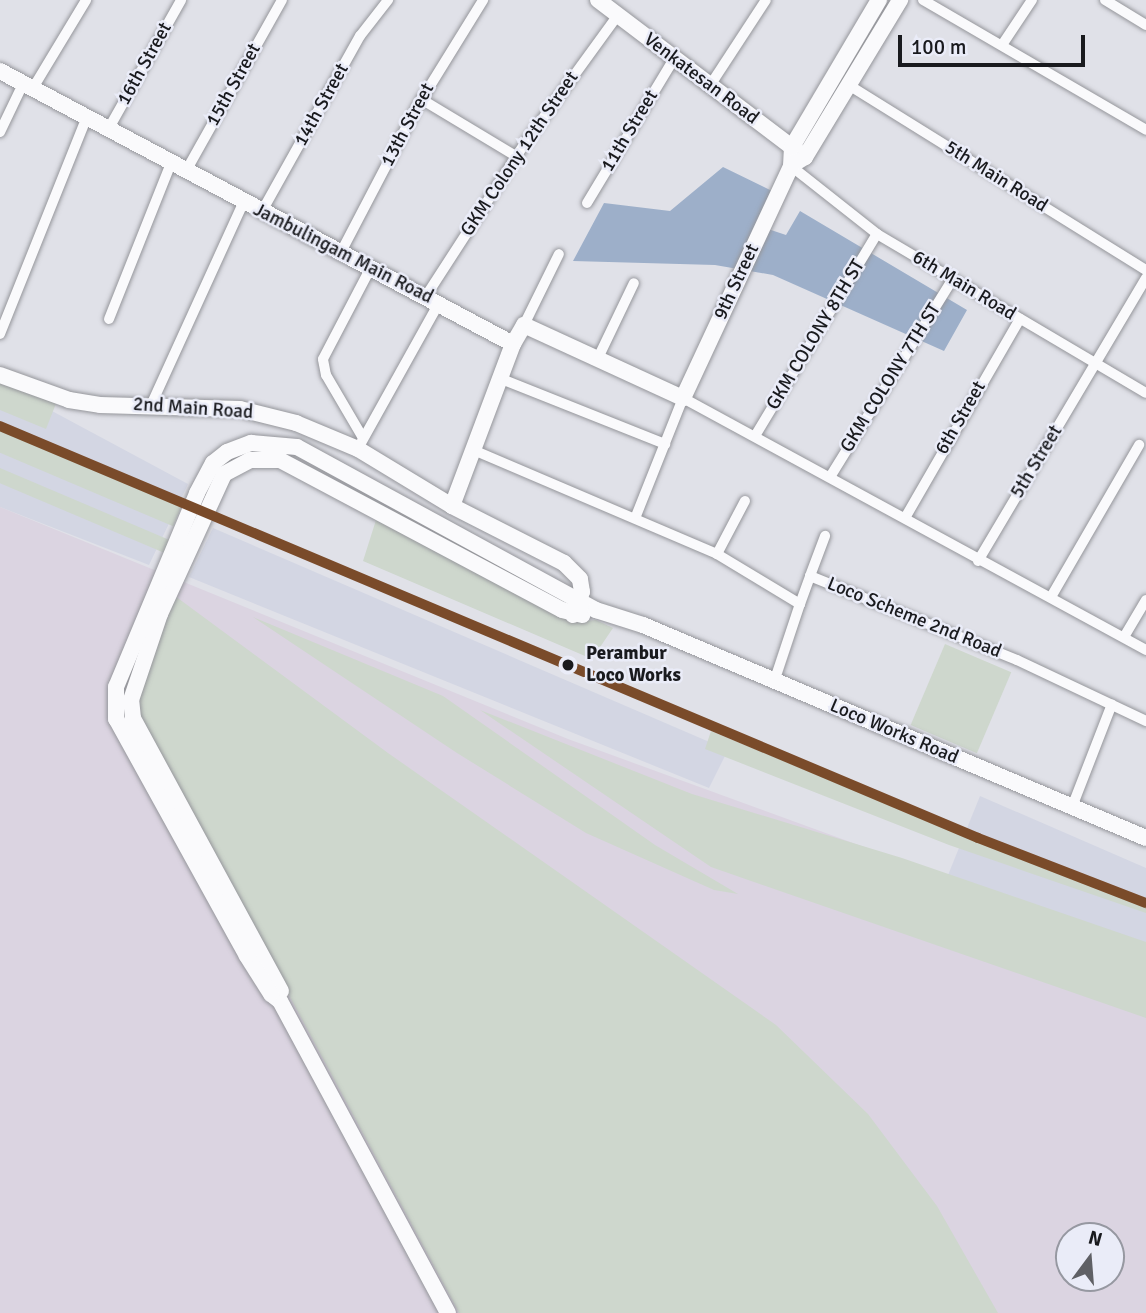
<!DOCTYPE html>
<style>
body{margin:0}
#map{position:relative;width:1146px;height:1313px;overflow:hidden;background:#e0e1e8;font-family:Signika,sans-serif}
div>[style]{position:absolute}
.built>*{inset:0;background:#d3d6e3}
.industrial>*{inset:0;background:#dbd4e1}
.green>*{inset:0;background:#ced7cd;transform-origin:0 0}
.water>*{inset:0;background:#9dafc9}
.roads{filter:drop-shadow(0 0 2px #95969b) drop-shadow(0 0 2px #95969b)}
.street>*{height:10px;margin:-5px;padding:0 5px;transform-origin:5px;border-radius:5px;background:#fafafc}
.secondary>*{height:16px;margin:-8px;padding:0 8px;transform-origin:8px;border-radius:8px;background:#fafafc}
.rail-1>*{height:10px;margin:-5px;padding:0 5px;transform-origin:5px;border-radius:5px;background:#7a4b2a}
.dots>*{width:19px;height:19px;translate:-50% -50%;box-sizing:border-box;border:4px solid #eaecf8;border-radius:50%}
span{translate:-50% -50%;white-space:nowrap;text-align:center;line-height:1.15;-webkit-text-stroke:5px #eaecf8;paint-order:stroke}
.street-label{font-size:19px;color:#191a1e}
.stop-label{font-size:19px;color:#191a1e;font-weight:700}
.left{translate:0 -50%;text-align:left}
.north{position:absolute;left:1055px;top:1222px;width:70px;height:70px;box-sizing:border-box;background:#eaecf8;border:2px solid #9698a1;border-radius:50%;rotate:16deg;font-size:19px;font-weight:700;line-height:28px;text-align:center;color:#191a1e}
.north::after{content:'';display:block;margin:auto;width:24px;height:32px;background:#5f6065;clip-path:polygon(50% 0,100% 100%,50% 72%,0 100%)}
.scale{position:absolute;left:898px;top:35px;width:187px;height:32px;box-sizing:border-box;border:4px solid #191a1e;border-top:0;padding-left:9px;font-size:21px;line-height:24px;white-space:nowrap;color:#191a1e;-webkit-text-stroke:5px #eaecf8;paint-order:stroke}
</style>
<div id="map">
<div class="built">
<i style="clip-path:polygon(0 390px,52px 411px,188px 484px,149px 565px,0 507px)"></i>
<i style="clip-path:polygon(213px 528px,728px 750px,709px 788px,189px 577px)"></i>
<i style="clip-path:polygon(980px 796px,1146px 868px,1146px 950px,946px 880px)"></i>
</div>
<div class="industrial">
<i style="clip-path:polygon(evenodd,0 507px,568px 739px,1146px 950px,1146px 1313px,0 1313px,0 507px,1069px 1236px,1111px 1236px,1111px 1278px,1069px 1278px,1069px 1236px)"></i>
</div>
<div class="green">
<i style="clip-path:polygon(0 378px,57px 401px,46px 429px,0 410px)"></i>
<i style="left:0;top:430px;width:197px;height:21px;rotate:23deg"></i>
<i style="left:0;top:468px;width:186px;height:14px;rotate:23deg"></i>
<i style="clip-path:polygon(376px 520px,571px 622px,596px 620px,613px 628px,592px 659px,363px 561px)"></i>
<i style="clip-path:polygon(175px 596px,388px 753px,776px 1025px,868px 1114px,937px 1206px,998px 1313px,459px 1313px,140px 717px,139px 695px)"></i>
<i style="clip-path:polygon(253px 617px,443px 696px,655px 845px,738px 894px,714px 890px,586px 833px,457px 753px)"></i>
<i style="left:945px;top:644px;width:72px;height:88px;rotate:23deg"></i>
<i style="clip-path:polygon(480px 710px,692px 794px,902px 858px,1146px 942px,1146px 1018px,711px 867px)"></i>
<i style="clip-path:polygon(711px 731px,960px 834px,1146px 905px,1146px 913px,949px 845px,705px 749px)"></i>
</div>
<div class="water">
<i style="clip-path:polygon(723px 167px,772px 191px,756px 225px,786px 235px,800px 211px,967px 310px,944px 351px,773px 275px,715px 265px,573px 261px,604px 203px,670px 211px)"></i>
</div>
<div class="roads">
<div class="street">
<i style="left:923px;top:0;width:258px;rotate:30.2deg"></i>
<i style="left:1105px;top:0;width:48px;rotate:31.4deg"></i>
<i style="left:1002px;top:45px;width:54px;rotate:-56.3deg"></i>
<i style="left:847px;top:84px;width:352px;rotate:31.9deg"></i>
<i style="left:709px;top:87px;width:104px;rotate:-56.8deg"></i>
<i style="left:33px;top:88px;width:103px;rotate:-58.9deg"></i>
<i style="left:421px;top:99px;width:111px;rotate:31deg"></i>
<i style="left:109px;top:128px;width:147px;rotate:-60.6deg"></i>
<i style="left:0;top:132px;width:53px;rotate:-64.4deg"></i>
<i style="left:791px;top:166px;width:110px;rotate:38.3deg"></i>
<i style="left:877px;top:234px;width:312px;rotate:30.6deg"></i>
<i style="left:186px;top:171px;width:196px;rotate:-60.7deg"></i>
<i style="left:587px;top:203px;width:168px;rotate:-58.9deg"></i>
<i style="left:261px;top:213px;width:203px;rotate:-60.8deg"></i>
<i style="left:360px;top:36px;width:46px;rotate:-52.1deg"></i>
<i style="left:340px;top:254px;width:166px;rotate:-62.4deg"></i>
<i style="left:417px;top:107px;width:126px;rotate:-58.3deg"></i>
<i style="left:426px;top:296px;width:182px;rotate:-57.1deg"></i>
<i style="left:525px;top:143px;width:158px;rotate:-54deg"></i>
<i style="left:109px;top:319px;width:168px;rotate:-68.3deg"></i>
<i style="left:524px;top:325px;width:79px;rotate:-63.8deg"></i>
<i style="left:0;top:334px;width:235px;rotate:-68.2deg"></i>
<i style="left:598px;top:358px;width:83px;rotate:-64.4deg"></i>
<i style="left:499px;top:378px;width:179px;rotate:21.7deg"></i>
<i style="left:152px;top:403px;width:220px;rotate:-65.5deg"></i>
<i style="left:755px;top:436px;width:236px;rotate:-58.9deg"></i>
<i style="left:363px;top:438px;width:73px;rotate:-120.4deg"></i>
<i style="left:326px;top:375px;width:16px;rotate:-101deg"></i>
<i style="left:323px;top:359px;width:102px;rotate:-62.4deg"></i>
<i style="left:361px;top:443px;width:160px;rotate:-60.9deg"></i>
<i style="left:471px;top:449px;width:267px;rotate:23.1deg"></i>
<i style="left:717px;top:554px;width:97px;rotate:31.1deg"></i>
<i style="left:800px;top:604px;width:30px;rotate:-70deg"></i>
<i style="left:810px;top:576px;width:223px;rotate:22.1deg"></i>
<i style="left:1017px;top:660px;width:143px;rotate:25.3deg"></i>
<i style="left:830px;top:477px;width:233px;rotate:-58.2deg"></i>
<i style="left:636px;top:516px;width:127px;rotate:-68.3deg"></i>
<i style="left:683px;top:398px;width:527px;rotate:28.56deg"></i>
<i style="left:905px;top:518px;width:230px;rotate:-60deg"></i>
<i style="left:717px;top:554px;width:60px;rotate:-62.2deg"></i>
<i style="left:978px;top:561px;width:329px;rotate:-59.3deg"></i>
<i style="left:810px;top:576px;width:43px;rotate:-69.4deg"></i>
<i style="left:1051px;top:597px;width:176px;rotate:-59.9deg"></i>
<i style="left:1124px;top:637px;width:43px;rotate:-59.3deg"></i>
<i style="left:774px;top:682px;width:82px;rotate:-71.6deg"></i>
<i style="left:1072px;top:807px;width:110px;rotate:-68.8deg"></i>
</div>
<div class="secondary">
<i style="left:598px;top:0;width:260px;rotate:37.2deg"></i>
<i style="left:0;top:71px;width:581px;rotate:28.02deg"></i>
<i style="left:797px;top:162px;width:9px;rotate:-32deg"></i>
<i style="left:805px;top:157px;width:184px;rotate:-58.8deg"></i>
<i style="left:0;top:375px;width:73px;rotate:19.9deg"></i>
<i style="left:69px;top:400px;width:31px;rotate:9deg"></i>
<i style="left:100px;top:405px;width:140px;rotate:1.6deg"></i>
<i style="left:240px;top:409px;width:58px;rotate:14deg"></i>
<i style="left:296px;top:423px;width:67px;rotate:22.8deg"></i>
<i style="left:358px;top:449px;width:110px;rotate:31.2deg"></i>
<i style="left:573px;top:615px;width:25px;rotate:-69deg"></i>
<i style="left:582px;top:592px;width:13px;rotate:-99deg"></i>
<i style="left:580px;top:579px;width:23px;rotate:-135deg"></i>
<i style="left:564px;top:563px;width:126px;rotate:-153deg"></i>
<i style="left:452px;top:506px;width:173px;rotate:-69.4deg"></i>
<i style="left:513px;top:344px;width:22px;rotate:-60deg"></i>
<i style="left:524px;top:325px;width:175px;rotate:24.7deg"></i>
<i style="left:683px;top:398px;width:256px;rotate:-65deg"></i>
<i style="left:791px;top:166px;width:19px;rotate:-87deg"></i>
<i style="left:792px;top:147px;width:171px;rotate:-59.4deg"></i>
<i style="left:281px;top:991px;width:311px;rotate:-118.5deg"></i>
<i style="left:133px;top:718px;width:18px;rotate:-96deg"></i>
<i style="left:131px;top:700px;width:91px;rotate:-71.4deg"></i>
<i style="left:160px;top:614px;width:154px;rotate:-65.4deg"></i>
<i style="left:224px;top:474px;width:30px;rotate:-28deg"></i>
<i style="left:250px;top:460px;width:30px"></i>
<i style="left:280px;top:460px;width:319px;rotate:28deg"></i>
<i style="left:562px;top:610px;width:21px;rotate:14deg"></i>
<i style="left:448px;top:1313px;width:354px;rotate:-118.3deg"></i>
<i style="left:280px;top:1001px;width:11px;rotate:-142deg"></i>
<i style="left:271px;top:994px;width:45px;rotate:-122.3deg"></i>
<i style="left:247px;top:956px;width:271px;rotate:-118.9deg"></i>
<i style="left:116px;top:719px;width:32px;rotate:-90deg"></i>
<i style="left:116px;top:687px;width:210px;rotate:-67.3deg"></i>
<i style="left:197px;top:493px;width:34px;rotate:-62deg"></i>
<i style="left:213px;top:463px;width:18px;rotate:-38deg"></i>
<i style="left:227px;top:452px;width:26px;rotate:-21deg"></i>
<i style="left:251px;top:443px;width:46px;rotate:5deg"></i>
<i style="left:297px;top:447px;width:341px;rotate:28.6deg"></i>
<i style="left:596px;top:610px;width:49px;rotate:17.7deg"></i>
<i style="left:643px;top:625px;width:546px;rotate:22.95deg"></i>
</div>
</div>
<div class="rail-1">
<i style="left:0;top:426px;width:1061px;rotate:22.84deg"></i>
<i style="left:978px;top:838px;width:180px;rotate:21.2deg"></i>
</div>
<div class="dots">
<i style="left:568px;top:665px;background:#191a1e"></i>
</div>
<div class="street-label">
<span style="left:145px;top:64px;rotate:-61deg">16th Street</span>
<span style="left:701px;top:79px;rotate:37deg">Venkatesan Road</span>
<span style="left:234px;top:85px;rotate:-61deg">15th Street</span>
<span style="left:322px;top:105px;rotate:-61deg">14th Street</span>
<span style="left:408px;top:125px;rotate:-62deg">13th Street</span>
<span style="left:630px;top:131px;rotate:-59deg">11th Street</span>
<span style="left:520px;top:154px;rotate:-56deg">GKM Colony 12th Street</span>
<span style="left:996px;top:177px;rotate:32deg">5th Main Road</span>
<span style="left:343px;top:254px;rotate:27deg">Jambulingam Main Road</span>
<span style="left:737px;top:282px;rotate:-65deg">9th Street</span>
<span style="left:964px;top:286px;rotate:31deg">6th Main Road</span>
<span style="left:816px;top:335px;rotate:-59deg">GKM COLONY 8TH ST</span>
<span style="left:891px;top:378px;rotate:-58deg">GKM COLONY 7TH ST</span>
<span style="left:193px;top:409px;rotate:4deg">2nd Main Road</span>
<span style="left:961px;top:418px;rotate:-60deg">6th Street</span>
<span style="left:1037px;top:462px;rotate:-59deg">5th Street</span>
<span style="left:914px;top:618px;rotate:22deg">Loco Scheme 2nd Road</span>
<span style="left:894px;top:732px;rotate:23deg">Loco Works Road</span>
</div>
<div class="stop-label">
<span class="left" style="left:586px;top:665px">Perambur<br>Loco Works</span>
</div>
<div class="north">N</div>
<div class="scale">100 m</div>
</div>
